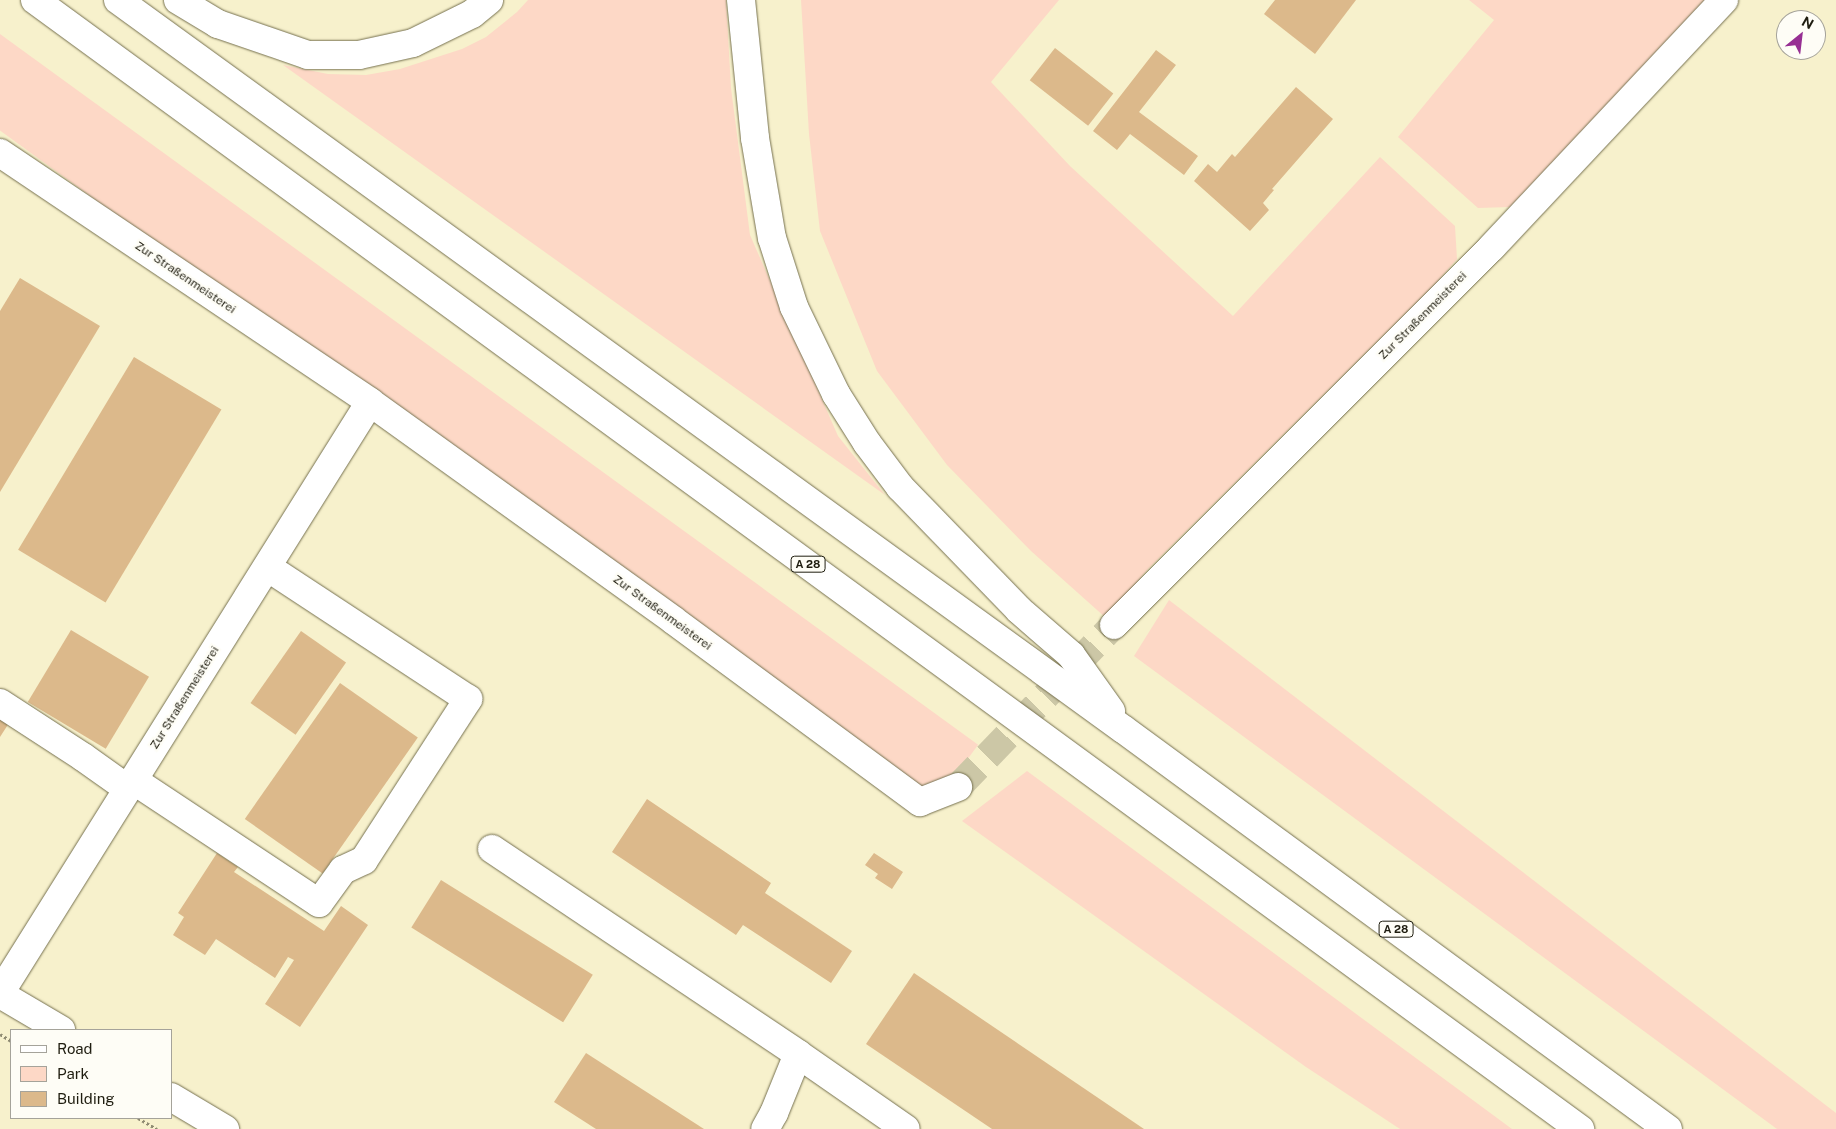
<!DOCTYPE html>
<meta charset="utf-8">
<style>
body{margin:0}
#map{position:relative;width:1836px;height:1129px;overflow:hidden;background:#f7f1cc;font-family:"Public Sans",sans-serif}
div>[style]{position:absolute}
.green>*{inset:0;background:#fdd8c6;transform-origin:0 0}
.building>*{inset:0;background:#dcb98b;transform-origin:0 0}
.minor-tunnel>*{height:28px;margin-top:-14px;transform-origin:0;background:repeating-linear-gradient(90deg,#ccc7a6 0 28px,transparent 0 42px)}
.path>*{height:3px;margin-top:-1.5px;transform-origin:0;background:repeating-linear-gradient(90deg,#8f8b72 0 2.5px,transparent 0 5px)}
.roads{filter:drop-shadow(0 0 1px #75704f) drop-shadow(0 0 1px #75704f)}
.minor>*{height:28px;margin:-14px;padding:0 14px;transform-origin:14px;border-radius:14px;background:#fff}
.major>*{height:28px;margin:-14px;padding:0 14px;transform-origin:14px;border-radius:14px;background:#fff}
.highway>*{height:28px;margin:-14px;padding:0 14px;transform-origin:14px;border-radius:14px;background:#fff}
span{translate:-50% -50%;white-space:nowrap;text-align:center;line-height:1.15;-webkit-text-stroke:4.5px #fefdf6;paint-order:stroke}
.shield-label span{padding:1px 4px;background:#fefdf6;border:1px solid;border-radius:4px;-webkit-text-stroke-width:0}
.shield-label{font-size:11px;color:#1f1d10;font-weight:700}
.street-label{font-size:12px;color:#1f1d10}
.legend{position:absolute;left:10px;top:1029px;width:162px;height:90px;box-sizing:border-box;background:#fefdf6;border:1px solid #a5a39a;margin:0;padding:6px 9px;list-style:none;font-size:15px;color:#1f1d10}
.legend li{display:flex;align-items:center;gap:10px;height:25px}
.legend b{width:25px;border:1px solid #a5a39a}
.north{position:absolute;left:1776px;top:10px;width:50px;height:50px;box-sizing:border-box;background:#fefdf6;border:1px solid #a5a39a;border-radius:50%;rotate:29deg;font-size:14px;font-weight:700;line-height:20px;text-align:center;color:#1f1d10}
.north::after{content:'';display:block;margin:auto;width:18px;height:22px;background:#972f93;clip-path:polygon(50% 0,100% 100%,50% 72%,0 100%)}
</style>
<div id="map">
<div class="green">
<i style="clip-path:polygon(528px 0,726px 0,731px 88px,750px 235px,838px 436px,885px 495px,283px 65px,328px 74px,366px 75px,400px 69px,462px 49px,486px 37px,517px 12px)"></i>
<i style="clip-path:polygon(801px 0,1059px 0,991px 82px,1070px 166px,1233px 316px,1380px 157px,1455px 226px,1457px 259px,1436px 283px,1148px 569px,1106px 618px,1031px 551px,947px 465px,877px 371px,820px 231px,809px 134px)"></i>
<i style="clip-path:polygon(1469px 0,1708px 0,1510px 207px,1478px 208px,1398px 137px,1494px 20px)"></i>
<i style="left:0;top:34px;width:1209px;height:78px;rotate:36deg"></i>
<i style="clip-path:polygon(1169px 600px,1836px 1113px,1836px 1129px,1777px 1129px,1134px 656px)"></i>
<i style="clip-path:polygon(1027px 771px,1512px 1129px,1400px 1129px,1306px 1067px,962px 821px)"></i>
</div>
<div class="building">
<i style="clip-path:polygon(1275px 0,1356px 0,1315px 54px,1264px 14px)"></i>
<i style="left:1055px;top:48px;width:74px;height:41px;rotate:38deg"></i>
<i style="clip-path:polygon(1156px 50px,1176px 65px,1139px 112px,1198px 156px,1184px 175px,1130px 134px,1117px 150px,1093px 131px)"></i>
<i style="clip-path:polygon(1296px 87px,1333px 119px,1272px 189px,1274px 190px,1263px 203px,1269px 210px,1250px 231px,1194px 181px,1208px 164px,1217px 172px,1232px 154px,1235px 157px)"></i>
<i style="clip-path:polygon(20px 278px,100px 326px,0 492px,0 311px)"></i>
<i style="left:134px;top:357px;width:102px;height:225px;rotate:31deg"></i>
<i style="left:71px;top:630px;width:91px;height:84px;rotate:31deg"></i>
<i style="left:301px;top:631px;width:55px;height:88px;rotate:35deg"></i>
<i style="left:340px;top:683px;width:95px;height:166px;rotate:35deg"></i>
<i style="clip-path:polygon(0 718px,9px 723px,0 737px)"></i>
<i style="clip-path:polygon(647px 799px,771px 883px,765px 893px,852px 951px,831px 983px,743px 925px,736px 935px,612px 852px)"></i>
<i style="clip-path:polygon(217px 853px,238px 867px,234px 872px,324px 931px,341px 906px,368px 925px,300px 1027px,265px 1004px,294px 960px,288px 957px,275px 978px,216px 939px,205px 955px,173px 935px,184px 917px,178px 913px)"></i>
<i style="clip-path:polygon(874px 853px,903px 872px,892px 889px,875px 878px,878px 874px,865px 865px)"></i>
<i style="left:441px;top:880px;width:179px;height:56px;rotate:32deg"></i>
<i style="clip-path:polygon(914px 973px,1144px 1129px,992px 1129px,866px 1044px)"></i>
<i style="clip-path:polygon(586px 1053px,704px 1129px,596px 1129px,554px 1102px)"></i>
</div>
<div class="minor-tunnel">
<i style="left:958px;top:787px;width:225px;rotate:-46.1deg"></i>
</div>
<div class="path">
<i style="left:0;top:1034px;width:13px;rotate:32deg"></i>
<i style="left:138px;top:1118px;width:22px;rotate:30deg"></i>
</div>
<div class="roads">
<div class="minor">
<i style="left:0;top:153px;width:446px;rotate:33.9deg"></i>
<i style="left:370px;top:402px;width:373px;rotate:35.7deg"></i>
<i style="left:673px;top:620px;width:307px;rotate:36.4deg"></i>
<i style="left:920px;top:802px;width:41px;rotate:-21.5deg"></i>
<i style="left:1114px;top:625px;width:535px;rotate:-45deg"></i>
<i style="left:1492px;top:247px;width:339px;rotate:-46.8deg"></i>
<i style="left:0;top:703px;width:99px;rotate:33deg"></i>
<i style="left:83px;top:757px;width:55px;rotate:35.4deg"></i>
<i style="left:133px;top:780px;width:223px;rotate:33.5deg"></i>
<i style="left:319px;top:903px;width:41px;rotate:-54deg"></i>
<i style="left:343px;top:870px;width:23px;rotate:-25deg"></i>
<i style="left:364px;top:860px;width:192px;rotate:-57.1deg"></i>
<i style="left:468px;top:699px;width:240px;rotate:-146.7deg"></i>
<i style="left:492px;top:849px;width:368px;rotate:33.8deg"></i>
<i style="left:798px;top:1054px;width:64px;rotate:112.1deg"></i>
<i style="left:774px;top:1113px;width:18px;rotate:119deg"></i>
<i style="left:0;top:993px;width:697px;rotate:-57.95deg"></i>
<i style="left:798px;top:1054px;width:131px;rotate:34.8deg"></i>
</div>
<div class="major">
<i style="left:0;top:994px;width:71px;rotate:30.5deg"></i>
<i style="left:171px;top:1097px;width:63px;rotate:30.7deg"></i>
</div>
<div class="highway">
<i style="left:35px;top:0;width:1914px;rotate:36.16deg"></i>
<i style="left:118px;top:0;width:1242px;rotate:35.96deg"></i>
<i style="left:1123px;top:729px;width:676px;rotate:36.28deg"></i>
<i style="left:178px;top:0;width:47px;rotate:31deg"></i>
<i style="left:218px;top:24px;width:95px;rotate:19deg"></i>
<i style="left:308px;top:55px;width:51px"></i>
<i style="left:359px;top:55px;width:55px;rotate:-12.5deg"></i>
<i style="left:413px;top:43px;width:66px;rotate:-26.2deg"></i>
<i style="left:472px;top:14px;width:22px;rotate:-39deg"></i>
<i style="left:741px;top:0;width:139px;rotate:84.2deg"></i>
<i style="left:755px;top:138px;width:101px;rotate:80.4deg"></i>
<i style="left:772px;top:238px;width:72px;rotate:72.3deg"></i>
<i style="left:794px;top:307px;width:97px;rotate:64.2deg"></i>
<i style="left:836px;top:394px;width:58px;rotate:57.7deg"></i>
<i style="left:867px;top:443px;width:55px;rotate:53.1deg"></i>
<i style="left:900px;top:487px;width:171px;rotate:45.9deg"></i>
<i style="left:1019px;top:610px;width:69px;rotate:40.9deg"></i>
<i style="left:1071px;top:655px;width:69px;rotate:54.5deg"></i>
</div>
</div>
<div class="shield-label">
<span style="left:808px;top:564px">A 28</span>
<span style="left:1396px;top:929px">A 28</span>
</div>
<div class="street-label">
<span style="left:185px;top:278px;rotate:34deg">Zur Straßenmeisterei</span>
<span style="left:1423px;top:316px;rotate:-45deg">Zur Straßenmeisterei</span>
<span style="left:662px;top:613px;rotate:36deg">Zur Straßenmeisterei</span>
<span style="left:185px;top:698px;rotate:-58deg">Zur Straßenmeisterei</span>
</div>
<ul class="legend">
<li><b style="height:6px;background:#fff"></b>Road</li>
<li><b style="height:14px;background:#fdd8c6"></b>Park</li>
<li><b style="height:14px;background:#dcb98b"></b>Building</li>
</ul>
<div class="north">N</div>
</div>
